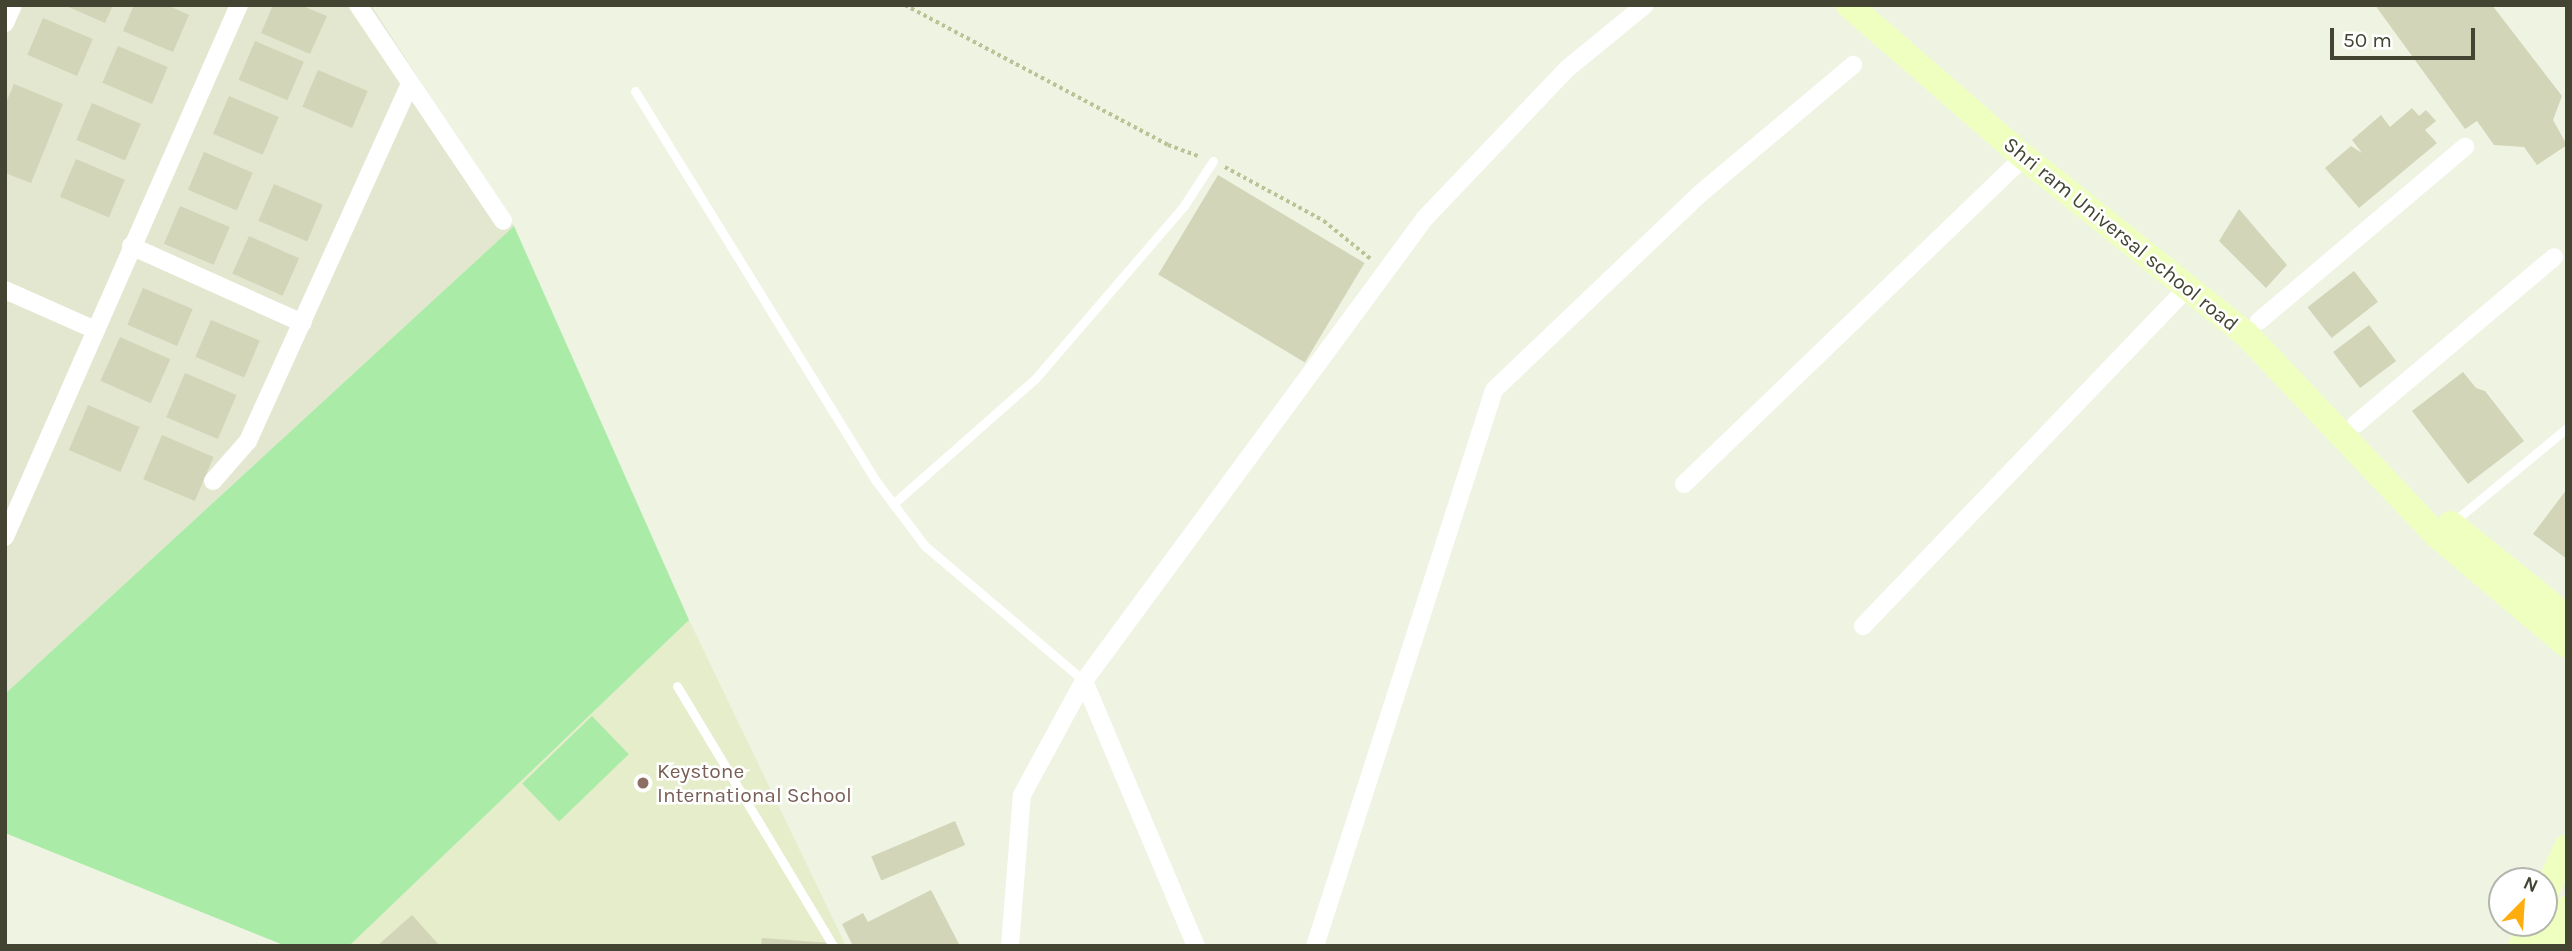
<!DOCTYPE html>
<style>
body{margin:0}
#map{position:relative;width:2572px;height:951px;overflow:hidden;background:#eff3e2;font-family:Karla,sans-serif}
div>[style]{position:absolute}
.residential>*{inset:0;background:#e3e7d0}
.education>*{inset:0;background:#e6edcb}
.green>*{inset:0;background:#aaeba7;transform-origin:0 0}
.building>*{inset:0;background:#d2d5b7;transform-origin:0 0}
.path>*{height:3.5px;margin-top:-1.75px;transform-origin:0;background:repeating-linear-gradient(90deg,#bbc295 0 3.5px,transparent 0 7px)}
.lane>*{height:9px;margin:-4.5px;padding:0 4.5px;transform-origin:4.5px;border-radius:4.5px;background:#fff}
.street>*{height:18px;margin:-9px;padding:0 9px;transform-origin:9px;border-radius:9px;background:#fff}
.secondary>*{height:26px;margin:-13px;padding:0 13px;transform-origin:13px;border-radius:13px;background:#efffc0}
.dots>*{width:19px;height:19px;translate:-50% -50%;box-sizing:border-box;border:4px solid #fff;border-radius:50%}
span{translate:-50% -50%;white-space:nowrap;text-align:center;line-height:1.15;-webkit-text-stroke:5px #fff;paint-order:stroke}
.street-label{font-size:21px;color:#434532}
.education-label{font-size:21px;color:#785e54}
.left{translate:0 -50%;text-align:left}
.frame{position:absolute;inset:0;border:7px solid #434532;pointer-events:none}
.north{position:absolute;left:2488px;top:867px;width:70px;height:70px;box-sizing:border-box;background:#fff;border:2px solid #b4b5ad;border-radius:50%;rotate:24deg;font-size:19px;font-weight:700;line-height:28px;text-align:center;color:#434532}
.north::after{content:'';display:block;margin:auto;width:24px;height:32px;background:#ffac0d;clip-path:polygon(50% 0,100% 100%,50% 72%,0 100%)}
.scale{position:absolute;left:2330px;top:28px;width:145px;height:32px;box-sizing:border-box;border:4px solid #434532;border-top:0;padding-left:9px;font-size:21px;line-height:24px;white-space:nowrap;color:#434532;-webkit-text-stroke:5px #fff;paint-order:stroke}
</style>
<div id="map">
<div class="residential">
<i style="clip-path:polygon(5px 5px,371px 5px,514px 226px,5px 694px)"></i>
</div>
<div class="education">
<i style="clip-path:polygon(689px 620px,846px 946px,349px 946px)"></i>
</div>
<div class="green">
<i style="clip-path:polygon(514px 226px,689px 620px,349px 946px,286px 946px,5px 833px,5px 694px)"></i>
<i style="left:592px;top:716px;width:53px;height:97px;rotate:46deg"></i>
</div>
<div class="building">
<i style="clip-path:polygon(64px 5px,113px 5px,105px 23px)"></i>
<i style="clip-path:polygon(134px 5px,167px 5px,189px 15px,173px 52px,123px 31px)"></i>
<i style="clip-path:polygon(273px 5px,300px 5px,327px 16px,310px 54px,261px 33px)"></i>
<i style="clip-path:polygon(2375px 5px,2492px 5px,2562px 96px,2553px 120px,2567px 145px,2537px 165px,2524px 147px,2494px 145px,2477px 121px,2465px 129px)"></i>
<i style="left:43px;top:18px;width:54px;height:40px;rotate:23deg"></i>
<i style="left:255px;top:41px;width:53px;height:42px;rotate:23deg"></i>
<i style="left:118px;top:46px;width:54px;height:40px;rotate:23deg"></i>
<i style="left:318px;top:70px;width:54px;height:40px;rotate:23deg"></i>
<i style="clip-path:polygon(14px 84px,63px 104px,31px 183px,5px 173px,5px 105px)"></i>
<i style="left:229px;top:96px;width:54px;height:41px;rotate:23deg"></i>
<i style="left:92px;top:103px;width:53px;height:40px;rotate:23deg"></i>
<i style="clip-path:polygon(2412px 108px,2419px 116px,2426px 110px,2436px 121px,2425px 130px,2437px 143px,2359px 208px,2325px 168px,2351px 146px,2362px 153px,2352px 140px,2381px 115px,2390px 127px)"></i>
<i style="left:204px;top:152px;width:53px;height:41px;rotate:23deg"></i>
<i style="left:76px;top:159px;width:53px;height:41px;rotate:23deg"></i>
<i style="left:1218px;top:175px;width:171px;height:116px;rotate:31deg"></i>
<i style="left:274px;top:184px;width:53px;height:40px;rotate:23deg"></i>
<i style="left:180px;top:206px;width:54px;height:41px;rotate:23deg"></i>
<i style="clip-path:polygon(2239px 209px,2287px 265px,2266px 288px,2219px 241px)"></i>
<i style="left:249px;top:236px;width:55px;height:41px;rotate:24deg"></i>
<i style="left:2354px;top:271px;width:39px;height:59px;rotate:52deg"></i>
<i style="left:143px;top:288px;width:54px;height:40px;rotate:23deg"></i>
<i style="left:211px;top:320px;width:53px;height:40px;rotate:23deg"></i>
<i style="left:2369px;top:325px;width:45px;height:45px;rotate:53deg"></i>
<i style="left:120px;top:337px;width:55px;height:48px;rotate:24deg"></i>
<i style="clip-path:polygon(2463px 372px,2476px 388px,2485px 391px,2524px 441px,2468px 484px,2412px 411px)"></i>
<i style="left:185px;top:373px;width:56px;height:48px;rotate:23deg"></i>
<i style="left:88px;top:405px;width:56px;height:49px;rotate:23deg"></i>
<i style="left:162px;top:435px;width:56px;height:48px;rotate:23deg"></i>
<i style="clip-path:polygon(2567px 489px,2567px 559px,2533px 534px)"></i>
<i style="left:955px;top:821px;width:26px;height:91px;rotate:67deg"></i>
<i style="clip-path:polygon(931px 890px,960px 946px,853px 946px,842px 924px,863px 913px,868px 922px)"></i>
<i style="clip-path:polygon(412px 915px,440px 946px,377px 946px)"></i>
<i style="clip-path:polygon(762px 938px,830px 943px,830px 946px,761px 946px)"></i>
</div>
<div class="path">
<i style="left:905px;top:5px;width:298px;rotate:28deg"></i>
<i style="left:1168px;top:145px;width:33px;rotate:20deg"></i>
<i style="left:1225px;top:167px;width:113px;rotate:28.6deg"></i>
<i style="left:1324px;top:221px;width:62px;rotate:39.1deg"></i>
</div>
<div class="lane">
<i style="left:635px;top:91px;width:458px;rotate:58.3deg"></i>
<i style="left:876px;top:481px;width:81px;rotate:53deg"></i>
<i style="left:925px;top:546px;width:209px;rotate:40.3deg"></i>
<i style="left:893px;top:504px;width:189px;rotate:-41.4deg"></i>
<i style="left:1035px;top:379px;width:227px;rotate:-49.3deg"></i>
<i style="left:1183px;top:207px;width:55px;rotate:-56.9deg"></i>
<i style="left:2452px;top:523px;width:149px;rotate:-39.6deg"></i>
<i style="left:677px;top:686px;width:303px;rotate:59deg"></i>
</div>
<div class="street">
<i style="left:358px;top:5px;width:260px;rotate:56.1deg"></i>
<i style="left:5px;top:23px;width:20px;rotate:-66deg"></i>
<i style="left:131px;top:246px;width:188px;rotate:24.2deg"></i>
<i style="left:5px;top:290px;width:96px;rotate:23.9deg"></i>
<i style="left:2259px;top:321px;width:270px;rotate:-40.2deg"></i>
<i style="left:2356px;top:424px;width:259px;rotate:-40.1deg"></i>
<i style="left:213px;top:481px;width:53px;rotate:-48.8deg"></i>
<i style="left:248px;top:441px;width:392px;rotate:-65.6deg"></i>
<i style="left:1684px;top:484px;width:472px;rotate:-43.9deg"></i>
<i style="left:5px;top:537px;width:581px;rotate:-66.26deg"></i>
<i style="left:1863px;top:626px;width:472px;rotate:-46.2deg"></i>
<i style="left:1084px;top:681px;width:288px;rotate:67.1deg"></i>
<i style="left:1010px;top:946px;width:151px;rotate:-85.5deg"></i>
<i style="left:1022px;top:795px;width:130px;rotate:-61.5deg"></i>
<i style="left:1084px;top:681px;width:575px;rotate:-53.63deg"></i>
<i style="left:1425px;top:218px;width:207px;rotate:-46.4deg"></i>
<i style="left:1568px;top:68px;width:99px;rotate:-39.3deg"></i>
<i style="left:1315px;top:946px;width:584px;rotate:-72.15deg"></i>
<i style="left:1494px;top:390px;width:286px;rotate:-43.6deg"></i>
<i style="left:1701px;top:193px;width:199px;rotate:-40.1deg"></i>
</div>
<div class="secondary">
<i style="left:1849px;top:5px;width:232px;rotate:41deg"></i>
<i style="left:2024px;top:157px;width:284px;rotate:38.6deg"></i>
<i style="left:2246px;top:334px;width:279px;rotate:46.5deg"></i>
<i style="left:2438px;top:536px;width:169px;rotate:40.2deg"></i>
<i style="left:2451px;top:524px;width:149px;rotate:38.7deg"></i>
<i style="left:2544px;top:897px;width:55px;rotate:-65.3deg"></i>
<i style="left:2521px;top:946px;width:25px;rotate:-64deg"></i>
<i style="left:2550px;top:946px;width:41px;rotate:-65.3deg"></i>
</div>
<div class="dots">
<i style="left:643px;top:783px;background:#8d6e63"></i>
</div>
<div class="street-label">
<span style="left:2121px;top:234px;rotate:39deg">Shri ram Universal school road</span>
</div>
<div class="education-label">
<span class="left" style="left:657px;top:783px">Keystone<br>International School</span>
</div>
<div class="frame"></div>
<div class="north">N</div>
<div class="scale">50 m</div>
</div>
